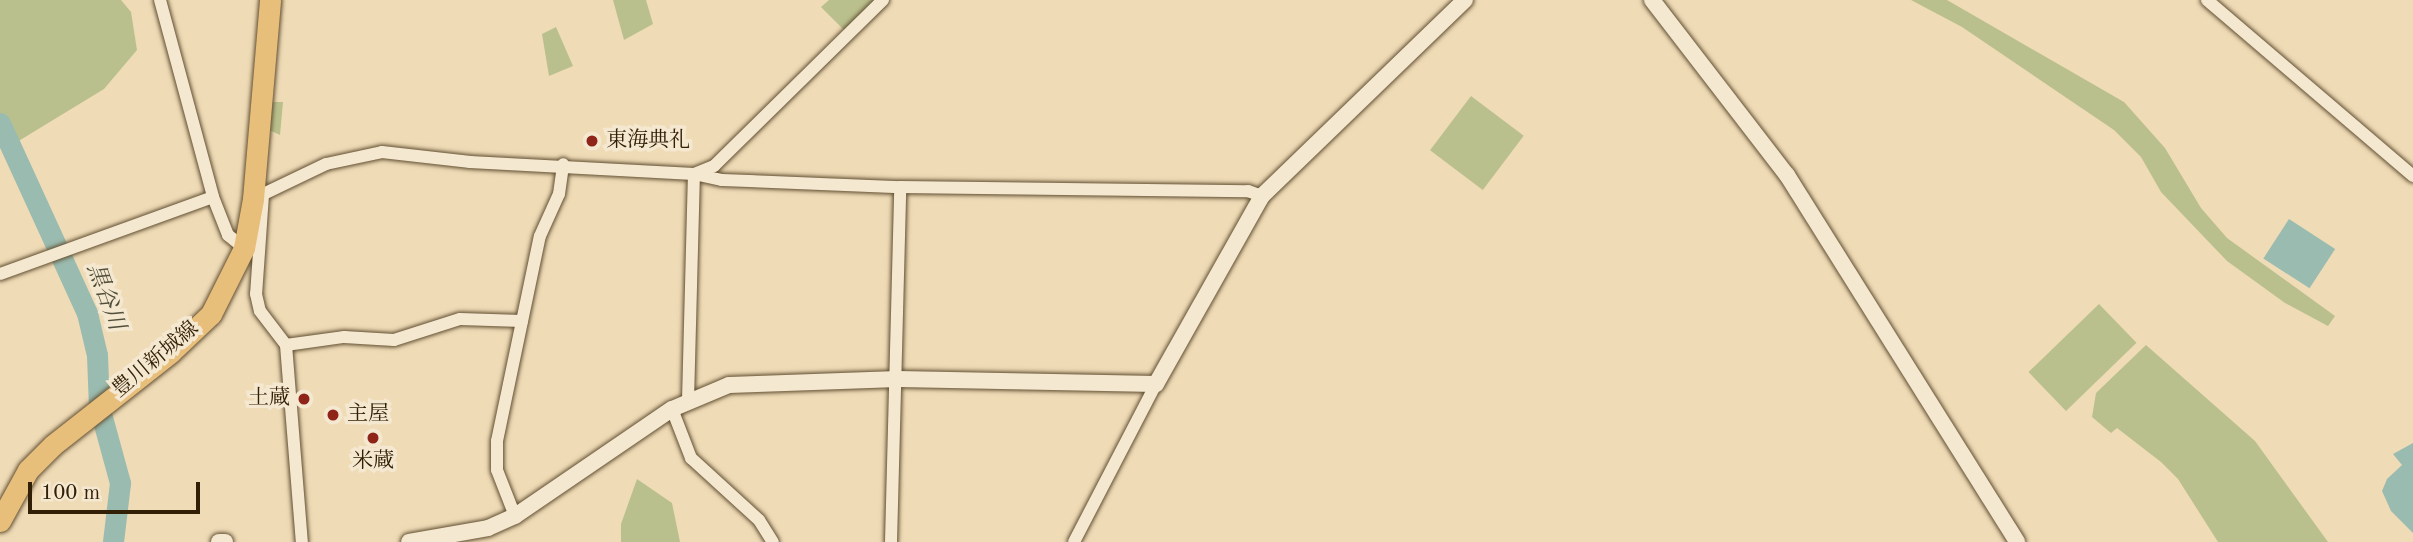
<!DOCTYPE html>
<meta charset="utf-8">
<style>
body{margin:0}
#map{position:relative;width:2413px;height:542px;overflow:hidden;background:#efdbb6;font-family:"Old Standard TT","Noto Serif JP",serif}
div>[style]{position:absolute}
.green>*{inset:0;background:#bac08d;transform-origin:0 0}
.water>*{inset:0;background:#9abbaf;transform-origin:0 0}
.river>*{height:21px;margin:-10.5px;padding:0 10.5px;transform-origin:10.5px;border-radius:10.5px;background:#9abbaf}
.roads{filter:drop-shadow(0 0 2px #614f32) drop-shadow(0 0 2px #614f32)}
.minor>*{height:12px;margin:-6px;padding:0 6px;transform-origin:6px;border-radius:6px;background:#f5e8d0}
.tertiary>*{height:16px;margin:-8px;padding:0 8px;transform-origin:8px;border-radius:8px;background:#f5e8d0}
.primary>*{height:21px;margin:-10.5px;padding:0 10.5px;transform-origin:10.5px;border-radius:10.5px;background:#e8be7b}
.dots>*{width:19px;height:19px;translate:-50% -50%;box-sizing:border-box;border:4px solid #f5e8d0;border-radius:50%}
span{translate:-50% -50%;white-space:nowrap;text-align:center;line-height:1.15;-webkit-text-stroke:7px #f5e8d0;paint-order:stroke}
.poi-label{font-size:21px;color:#322006}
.left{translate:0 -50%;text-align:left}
.right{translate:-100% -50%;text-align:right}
.street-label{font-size:21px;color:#322006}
.water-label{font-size:23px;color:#514e39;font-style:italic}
.scale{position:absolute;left:28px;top:482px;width:172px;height:32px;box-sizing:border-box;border:4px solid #322006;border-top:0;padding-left:9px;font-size:21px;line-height:24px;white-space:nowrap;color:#322006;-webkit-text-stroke:5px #f5e8d0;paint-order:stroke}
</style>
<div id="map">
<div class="green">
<i style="clip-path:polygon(0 0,121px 0,131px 12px,137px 50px,104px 89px,17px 142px,0 139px)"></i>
<i style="clip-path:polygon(613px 0,646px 0,653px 24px,624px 40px)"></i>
<i style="clip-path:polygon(829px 0,878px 0,845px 31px,821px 7px)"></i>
<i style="clip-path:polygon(1911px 0,1947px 0,2124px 102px,2165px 148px,2201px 208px,2227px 238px,2335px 316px,2328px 326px,2285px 303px,2227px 261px,2161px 192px,2141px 157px,2114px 130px,1962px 27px)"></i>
<i style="clip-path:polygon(556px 27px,573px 66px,549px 76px,542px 34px)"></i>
<i style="left:1471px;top:96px;width:66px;height:68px;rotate:37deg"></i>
<i style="clip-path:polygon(268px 102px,283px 102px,280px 135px,265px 128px)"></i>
<i style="left:2099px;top:304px;width:54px;height:98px;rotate:46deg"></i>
<i style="clip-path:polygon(2146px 345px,2255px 441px,2328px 542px,2218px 542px,2178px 479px,2161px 462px,2117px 428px,2111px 433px,2092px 417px,2096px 393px)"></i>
<i style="clip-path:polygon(637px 479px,672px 503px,680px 542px,621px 542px,621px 524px)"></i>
</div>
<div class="water">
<i style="left:2289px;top:219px;width:55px;height:47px;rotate:33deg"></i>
<i style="clip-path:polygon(2413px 443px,2413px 533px,2391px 511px,2382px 491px,2387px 479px,2402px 465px,2393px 454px)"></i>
</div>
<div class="river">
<i style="left:0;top:123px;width:209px;rotate:65.4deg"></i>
<i style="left:87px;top:313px;width:43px;rotate:76.6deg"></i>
<i style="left:97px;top:355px;width:51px;rotate:87.8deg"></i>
<i style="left:99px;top:406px;width:80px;rotate:74.7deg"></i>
<i style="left:120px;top:483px;width:59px;rotate:96.8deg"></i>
</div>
<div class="roads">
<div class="minor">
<i style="left:160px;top:0;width:204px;rotate:74.9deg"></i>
<i style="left:213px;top:197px;width:41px;rotate:68.5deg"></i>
<i style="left:228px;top:235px;width:21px;rotate:39deg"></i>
<i style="left:2207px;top:0;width:271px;rotate:40.5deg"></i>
<i style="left:694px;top:174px;width:22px;rotate:-22deg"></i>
<i style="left:714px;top:166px;width:237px;rotate:-44.5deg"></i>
<i style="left:263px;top:195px;width:99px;rotate:94deg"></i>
<i style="left:256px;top:294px;width:17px;rotate:77deg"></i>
<i style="left:260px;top:311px;width:43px;rotate:52.6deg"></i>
<i style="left:286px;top:345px;width:198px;rotate:85.4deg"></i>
<i style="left:253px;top:199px;width:81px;rotate:-25.6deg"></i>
<i style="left:326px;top:164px;width:57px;rotate:-12.1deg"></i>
<i style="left:382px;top:152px;width:89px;rotate:6.5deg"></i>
<i style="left:470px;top:162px;width:224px;rotate:3.1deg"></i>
<i style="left:694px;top:174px;width:29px;rotate:12deg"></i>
<i style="left:722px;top:180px;width:178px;rotate:2.3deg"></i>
<i style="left:900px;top:187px;width:348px;rotate:0.7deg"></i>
<i style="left:1248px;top:191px;width:15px;rotate:20deg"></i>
<i style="left:0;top:274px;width:226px;rotate:-19.9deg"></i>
<i style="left:286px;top:345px;width:59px;rotate:-7.9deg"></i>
<i style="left:344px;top:337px;width:50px;rotate:3.4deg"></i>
<i style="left:394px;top:340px;width:69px;rotate:-17.7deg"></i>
<i style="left:460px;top:319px;width:62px;rotate:1.8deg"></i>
<i style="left:688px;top:401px;width:227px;rotate:-88.5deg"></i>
<i style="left:672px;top:409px;width:53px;rotate:68.8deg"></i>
<i style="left:691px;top:458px;width:92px;rotate:42.4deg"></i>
<i style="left:759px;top:520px;width:26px;rotate:58deg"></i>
<i style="left:515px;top:516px;width:49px;rotate:-111.4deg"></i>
<i style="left:497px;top:470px;width:29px;rotate:-90deg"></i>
<i style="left:497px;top:441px;width:209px;rotate:-78.2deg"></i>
<i style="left:540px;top:236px;width:46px;rotate:-65.7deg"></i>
<i style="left:559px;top:194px;width:30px;rotate:-82deg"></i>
<i style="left:891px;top:542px;width:355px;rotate:-88.5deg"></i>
<i style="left:1074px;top:542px;width:178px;rotate:-62.6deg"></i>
</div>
<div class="tertiary">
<i style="left:1652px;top:0;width:221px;rotate:52.4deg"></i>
<i style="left:1787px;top:175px;width:433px;rotate:57.9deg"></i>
<i style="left:219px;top:542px;width:6px"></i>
<i style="left:409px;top:542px;width:80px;rotate:-10deg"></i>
<i style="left:488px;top:528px;width:30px;rotate:-24deg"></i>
<i style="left:515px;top:516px;width:190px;rotate:-34.3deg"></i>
<i style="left:672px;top:409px;width:62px;rotate:-22.8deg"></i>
<i style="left:729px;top:385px;width:169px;rotate:-2deg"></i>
<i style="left:898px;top:379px;width:258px;rotate:1.1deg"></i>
<i style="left:1156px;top:384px;width:216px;rotate:-60.6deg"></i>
<i style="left:1262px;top:196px;width:282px;rotate:-44deg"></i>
</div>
<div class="primary">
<i style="left:0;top:521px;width:58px;rotate:-61.2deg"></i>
<i style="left:28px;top:470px;width:35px;rotate:-45deg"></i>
<i style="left:53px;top:445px;width:150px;rotate:-38.2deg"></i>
<i style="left:171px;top:352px;width:55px;rotate:-43.5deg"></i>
<i style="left:211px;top:314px;width:74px;rotate:-63.4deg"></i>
<i style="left:244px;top:248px;width:50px;rotate:-79.6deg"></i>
<i style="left:253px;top:199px;width:200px;rotate:-85.1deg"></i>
</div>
</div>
<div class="dots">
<i style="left:592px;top:141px;background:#8f2418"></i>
<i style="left:304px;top:399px;background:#8f2418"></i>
<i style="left:333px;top:415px;background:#8f2418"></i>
<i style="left:373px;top:438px;background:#8f2418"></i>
</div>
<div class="poi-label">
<span class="left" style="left:606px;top:141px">東海典礼</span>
<span class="right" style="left:290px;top:399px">土蔵</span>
<span class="left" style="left:347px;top:415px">主屋</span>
<span style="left:373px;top:462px">米蔵</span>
</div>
<div class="street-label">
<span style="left:156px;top:360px;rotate:-40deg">豊川新城線</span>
</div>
<div class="water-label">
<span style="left:105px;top:297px;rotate:70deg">黒谷川</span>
</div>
<div class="scale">100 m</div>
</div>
